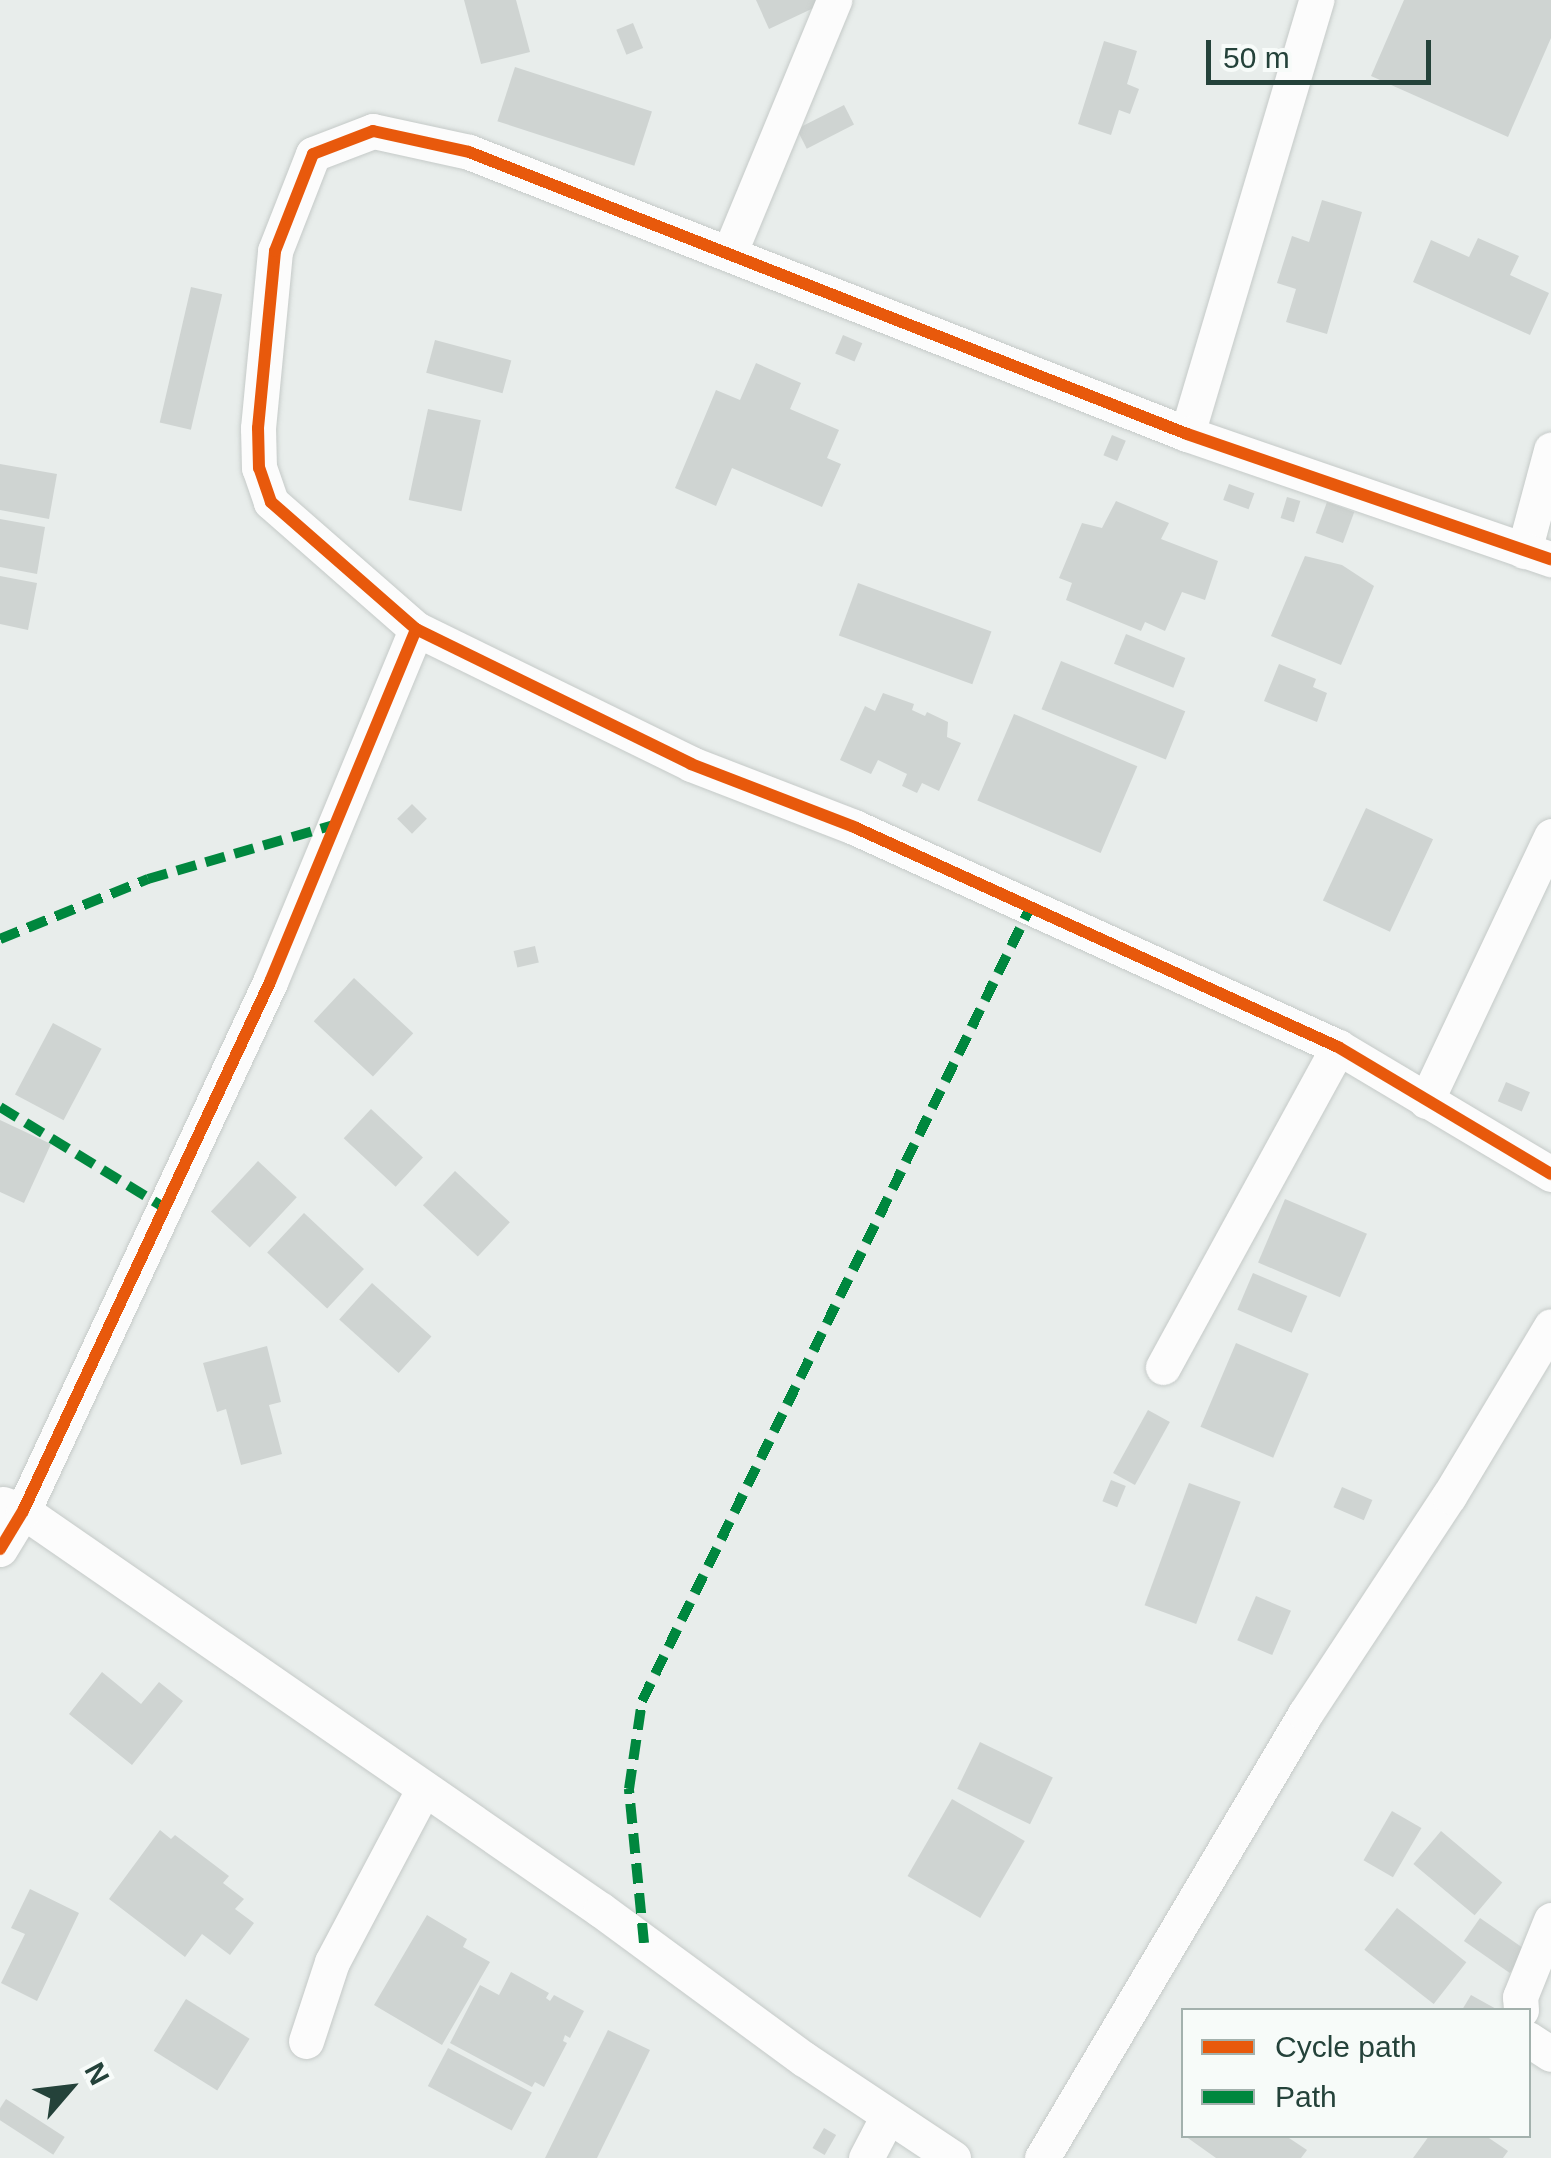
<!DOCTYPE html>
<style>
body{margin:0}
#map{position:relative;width:1551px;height:2158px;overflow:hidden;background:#e8edeb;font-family:Arial,sans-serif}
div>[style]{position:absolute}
.building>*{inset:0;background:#cfd4d2;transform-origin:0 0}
.roads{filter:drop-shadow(0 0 2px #c5cac8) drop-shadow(0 0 2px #c5cac8)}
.minor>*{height:35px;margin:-17.5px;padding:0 17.5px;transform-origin:17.5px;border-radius:17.5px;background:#fcfcfc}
.quiet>*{height:10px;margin-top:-5px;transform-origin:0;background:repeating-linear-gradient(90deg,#00873e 0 20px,transparent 0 30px)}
.cycleway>*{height:12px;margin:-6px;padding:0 6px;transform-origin:6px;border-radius:6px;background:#e8590c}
span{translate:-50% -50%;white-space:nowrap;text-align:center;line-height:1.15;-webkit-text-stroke:9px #f7fbf9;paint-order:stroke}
.legend{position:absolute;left:1181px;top:2008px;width:350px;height:130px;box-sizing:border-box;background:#f7fbf9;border:2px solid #a3b1ad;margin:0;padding:12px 18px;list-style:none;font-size:30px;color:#24423a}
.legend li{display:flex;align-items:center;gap:20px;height:50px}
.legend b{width:50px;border:2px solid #a3b1ad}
.north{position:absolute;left:20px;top:2038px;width:100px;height:100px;-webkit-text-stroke:8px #f7fbf9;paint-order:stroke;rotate:62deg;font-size:28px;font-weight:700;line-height:40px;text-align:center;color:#24423a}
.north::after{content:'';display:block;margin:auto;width:35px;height:45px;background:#24423a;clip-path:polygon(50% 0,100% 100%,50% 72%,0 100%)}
.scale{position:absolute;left:1206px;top:40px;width:225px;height:45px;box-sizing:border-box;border:5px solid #24423a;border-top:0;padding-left:12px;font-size:30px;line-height:35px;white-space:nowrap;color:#24423a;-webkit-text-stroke:8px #f7fbf9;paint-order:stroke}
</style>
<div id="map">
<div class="building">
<i style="clip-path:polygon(464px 0,516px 0,530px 52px,481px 64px)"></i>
<i style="clip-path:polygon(756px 0,818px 0,820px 5px,769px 29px)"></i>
<i style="clip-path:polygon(1404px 0,1551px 0,1551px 38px,1508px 137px,1371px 76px)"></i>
<i style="left:633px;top:23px;width:27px;height:18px;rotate:68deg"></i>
<i style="clip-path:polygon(1104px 41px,1137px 51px,1127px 84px,1139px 89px,1130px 114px,1119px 110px,1111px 135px,1078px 124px)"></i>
<i style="left:515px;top:67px;width:144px;height:57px;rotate:18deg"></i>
<i style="left:844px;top:105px;width:22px;height:53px;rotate:63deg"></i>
<i style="clip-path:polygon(1322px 200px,1362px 212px,1327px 334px,1286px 322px,1296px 289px,1277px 283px,1292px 236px,1309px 242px)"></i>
<i style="clip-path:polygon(1478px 238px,1519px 256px,1510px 275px,1549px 293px,1530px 335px,1413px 282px,1431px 240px,1469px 257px)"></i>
<i style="left:191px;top:287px;width:32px;height:139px;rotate:13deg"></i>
<i style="left:843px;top:335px;width:21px;height:20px;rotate:23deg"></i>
<i style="left:435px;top:340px;width:79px;height:34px;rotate:15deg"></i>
<i style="clip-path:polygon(756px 363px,801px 383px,790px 409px,839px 430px,827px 458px,841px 464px,822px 507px,732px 468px,716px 506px,675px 488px,716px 390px,740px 400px)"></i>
<i style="left:428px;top:409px;width:54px;height:93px;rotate:12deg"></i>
<i style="left:1112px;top:435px;width:15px;height:22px;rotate:23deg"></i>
<i style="clip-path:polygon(0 464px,57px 474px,49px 519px,0 510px)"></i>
<i style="left:1229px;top:484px;width:27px;height:17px;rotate:20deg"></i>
<i style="left:1287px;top:497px;width:14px;height:22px;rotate:17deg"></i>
<i style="clip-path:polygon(1116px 501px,1169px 523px,1161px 539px,1218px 561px,1205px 600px,1182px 592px,1165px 631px,1145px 622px,1141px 631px,1066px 600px,1072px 583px,1059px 578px,1082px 523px,1102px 528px)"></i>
<i style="left:1327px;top:502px;width:29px;height:33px;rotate:20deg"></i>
<i style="clip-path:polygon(0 519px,45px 527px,37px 574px,0 567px)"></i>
<i style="clip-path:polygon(1305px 556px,1342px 565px,1374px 586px,1341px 665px,1271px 636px)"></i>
<i style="clip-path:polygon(0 576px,37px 583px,28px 630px,0 624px)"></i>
<i style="left:858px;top:583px;width:142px;height:56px;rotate:20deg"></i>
<i style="left:1126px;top:634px;width:64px;height:32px;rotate:22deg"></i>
<i style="left:1061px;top:661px;width:134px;height:52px;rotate:22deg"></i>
<i style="clip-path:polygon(1279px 664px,1316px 679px,1313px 687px,1327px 693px,1317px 722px,1264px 701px)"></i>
<i style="clip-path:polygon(883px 693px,914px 704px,912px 710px,925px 716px,927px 712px,948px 722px,947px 737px,961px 743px,939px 791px,922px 783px,917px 793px,902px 786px,907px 774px,878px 760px,871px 774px,840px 760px,865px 706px,875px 711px)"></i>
<i style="left:1014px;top:714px;width:134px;height:94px;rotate:23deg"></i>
<i style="left:412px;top:804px;width:21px;height:21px;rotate:45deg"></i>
<i style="left:1366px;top:808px;width:74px;height:102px;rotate:25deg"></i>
<i style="left:535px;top:946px;width:17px;height:22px;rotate:77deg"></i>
<i style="left:354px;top:978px;width:81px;height:59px;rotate:43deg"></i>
<i style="left:53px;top:1023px;width:55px;height:81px;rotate:28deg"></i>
<i style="left:1506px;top:1082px;width:26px;height:21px;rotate:23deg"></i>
<i style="left:371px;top:1109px;width:71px;height:40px;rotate:43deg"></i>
<i style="clip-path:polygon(0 1120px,51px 1144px,24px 1203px,0 1192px)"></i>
<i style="left:258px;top:1161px;width:53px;height:69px;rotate:43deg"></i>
<i style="left:455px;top:1171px;width:75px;height:47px;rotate:43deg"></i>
<i style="left:1285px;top:1199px;width:89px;height:69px;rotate:23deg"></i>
<i style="left:304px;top:1213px;width:82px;height:54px;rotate:43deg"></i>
<i style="left:1253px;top:1273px;width:59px;height:40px;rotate:23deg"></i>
<i style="left:372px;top:1283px;width:80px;height:49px;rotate:42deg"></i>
<i style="left:1236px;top:1343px;width:79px;height:91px;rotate:23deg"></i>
<i style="clip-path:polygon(267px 1346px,281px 1402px,269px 1405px,282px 1454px,241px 1465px,226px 1409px,217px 1412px,203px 1363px)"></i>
<i style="left:1148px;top:1410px;width:25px;height:72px;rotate:29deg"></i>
<i style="left:1111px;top:1480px;width:16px;height:23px;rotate:22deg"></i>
<i style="left:1189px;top:1483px;width:55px;height:130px;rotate:20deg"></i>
<i style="left:1342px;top:1487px;width:33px;height:22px;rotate:23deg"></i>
<i style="left:1256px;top:1596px;width:38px;height:48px;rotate:23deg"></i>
<i style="clip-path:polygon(102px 1672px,141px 1704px,159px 1682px,183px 1701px,132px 1765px,69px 1714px)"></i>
<i style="left:980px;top:1742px;width:81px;height:52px;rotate:26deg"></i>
<i style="left:952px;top:1799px;width:84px;height:89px;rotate:30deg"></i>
<i style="left:1392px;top:1811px;width:34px;height:57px;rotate:30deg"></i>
<i style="clip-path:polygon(160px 1830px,171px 1839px,175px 1835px,229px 1876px,223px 1883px,244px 1899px,235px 1909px,254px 1923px,230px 1955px,202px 1934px,185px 1957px,109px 1899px)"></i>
<i style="left:1441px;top:1831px;width:80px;height:43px;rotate:40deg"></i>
<i style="clip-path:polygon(30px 1889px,79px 1913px,37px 2001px,1px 1983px,25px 1934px,11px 1928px)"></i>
<i style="left:1397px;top:1908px;width:88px;height:53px;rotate:38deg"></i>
<i style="clip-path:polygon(427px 1915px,467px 1939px,463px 1947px,490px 1962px,442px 2045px,374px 2005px)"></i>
<i style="left:1480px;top:1918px;width:56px;height:28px;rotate:35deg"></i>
<i style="clip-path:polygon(511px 1972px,549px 1993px,546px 1998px,550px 2001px,554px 1995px,584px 2011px,570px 2038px,565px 2035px,563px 2041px,567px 2043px,544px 2087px,535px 2082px,532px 2087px,450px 2043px,480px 1985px,499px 1995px)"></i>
<i style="clip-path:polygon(1471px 1995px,1498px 2010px,1462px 2010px)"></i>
<i style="left:186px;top:1999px;width:75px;height:61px;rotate:32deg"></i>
<i style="clip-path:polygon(608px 2030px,650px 2050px,597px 2158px,545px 2158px)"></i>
<i style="left:448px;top:2048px;width:95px;height:43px;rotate:28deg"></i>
<i style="left:6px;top:2099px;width:70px;height:21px;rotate:33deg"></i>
<i style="left:824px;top:2128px;width:14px;height:23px;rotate:30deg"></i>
<i style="clip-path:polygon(1185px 2136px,1286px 2136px,1307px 2150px,1301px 2158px,1216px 2158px)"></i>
<i style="clip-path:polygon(1429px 2136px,1486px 2136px,1508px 2151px,1503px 2158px,1413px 2158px)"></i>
</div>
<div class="roads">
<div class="minor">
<i style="left:729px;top:254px;width:275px;rotate:-67.5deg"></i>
<i style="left:1187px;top:434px;width:453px;rotate:-73.4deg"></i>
<i style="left:1524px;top:551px;width:105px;rotate:-75deg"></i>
<i style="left:416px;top:629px;width:306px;rotate:26.1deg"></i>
<i style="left:691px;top:764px;width:175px;rotate:21.1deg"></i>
<i style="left:854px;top:827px;width:532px;rotate:24.44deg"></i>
<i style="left:1338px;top:1047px;width:248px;rotate:30.8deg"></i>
<i style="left:1426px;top:1101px;width:293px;rotate:-64.7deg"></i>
<i style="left:1163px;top:1367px;width:365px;rotate:-61.3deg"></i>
<i style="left:3px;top:1504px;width:21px;rotate:19deg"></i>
<i style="left:23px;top:1511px;width:702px;rotate:34.62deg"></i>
<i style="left:601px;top:1910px;width:252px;rotate:36.3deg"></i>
<i style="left:804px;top:2059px;width:179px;rotate:33.6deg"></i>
<i style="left:0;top:1549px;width:44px;rotate:-58.8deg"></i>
<i style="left:23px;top:1511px;width:584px;rotate:-64.97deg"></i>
<i style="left:270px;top:982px;width:382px;rotate:-67.5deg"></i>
<i style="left:416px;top:629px;width:193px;rotate:-138.8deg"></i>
<i style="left:271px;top:502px;width:36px;rotate:-109deg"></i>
<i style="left:259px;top:468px;width:40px;rotate:-91.4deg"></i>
<i style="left:258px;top:428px;width:178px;rotate:-84.5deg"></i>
<i style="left:275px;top:251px;width:104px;rotate:-68.6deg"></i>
<i style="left:313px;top:154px;width:64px;rotate:-21deg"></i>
<i style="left:373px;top:131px;width:98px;rotate:12.3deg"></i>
<i style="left:469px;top:152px;width:771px;rotate:21.44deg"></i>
<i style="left:1187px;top:434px;width:385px;rotate:19deg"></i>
<i style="left:1521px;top:2010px;width:13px;rotate:-94deg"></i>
<i style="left:1520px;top:1997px;width:83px;rotate:-68.1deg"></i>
<i style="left:1528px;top:2039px;width:27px;rotate:33deg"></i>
<i style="left:306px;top:2041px;width:83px;rotate:-71.8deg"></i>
<i style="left:332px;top:1962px;width:195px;rotate:-62.1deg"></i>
<i style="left:866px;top:2158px;width:47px;rotate:-62.4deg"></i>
<i style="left:1042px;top:2158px;width:516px;rotate:-59.36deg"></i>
<i style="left:1305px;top:1714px;width:261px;rotate:-56.6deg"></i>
<i style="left:1449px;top:1496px;width:198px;rotate:-59deg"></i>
</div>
</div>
<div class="quiet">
<i style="left:0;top:939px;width:160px;rotate:-22.1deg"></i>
<i style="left:148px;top:879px;width:197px;rotate:-16.2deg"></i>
<i style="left:0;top:1107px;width:193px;rotate:31.5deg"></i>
<i style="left:644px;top:1943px;width:155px;rotate:-95.6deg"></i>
<i style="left:629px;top:1789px;width:89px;rotate:-81.6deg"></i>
<i style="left:642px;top:1701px;width:881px;rotate:-63.93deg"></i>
</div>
<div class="cycleway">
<i style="left:416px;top:629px;width:306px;rotate:26.1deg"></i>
<i style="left:691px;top:764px;width:175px;rotate:21.1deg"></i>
<i style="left:854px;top:827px;width:532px;rotate:24.44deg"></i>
<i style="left:1338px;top:1047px;width:248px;rotate:30.8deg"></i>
<i style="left:0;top:1549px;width:44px;rotate:-58.8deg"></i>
<i style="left:23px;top:1511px;width:584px;rotate:-64.97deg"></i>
<i style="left:270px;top:982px;width:382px;rotate:-67.5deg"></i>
<i style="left:416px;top:629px;width:193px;rotate:-138.8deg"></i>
<i style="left:271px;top:502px;width:36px;rotate:-109deg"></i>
<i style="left:259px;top:468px;width:40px;rotate:-91.4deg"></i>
<i style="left:258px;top:428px;width:178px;rotate:-84.5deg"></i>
<i style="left:275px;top:251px;width:104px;rotate:-68.6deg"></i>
<i style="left:313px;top:154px;width:64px;rotate:-21deg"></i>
<i style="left:373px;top:131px;width:98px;rotate:12.3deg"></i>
<i style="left:469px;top:152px;width:771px;rotate:21.44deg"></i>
<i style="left:1187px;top:434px;width:385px;rotate:19deg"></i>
</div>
<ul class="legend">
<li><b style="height:12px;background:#e8590c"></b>Cycle path</li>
<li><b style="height:12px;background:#00873e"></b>Path</li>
</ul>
<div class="north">N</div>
<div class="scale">50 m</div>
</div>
